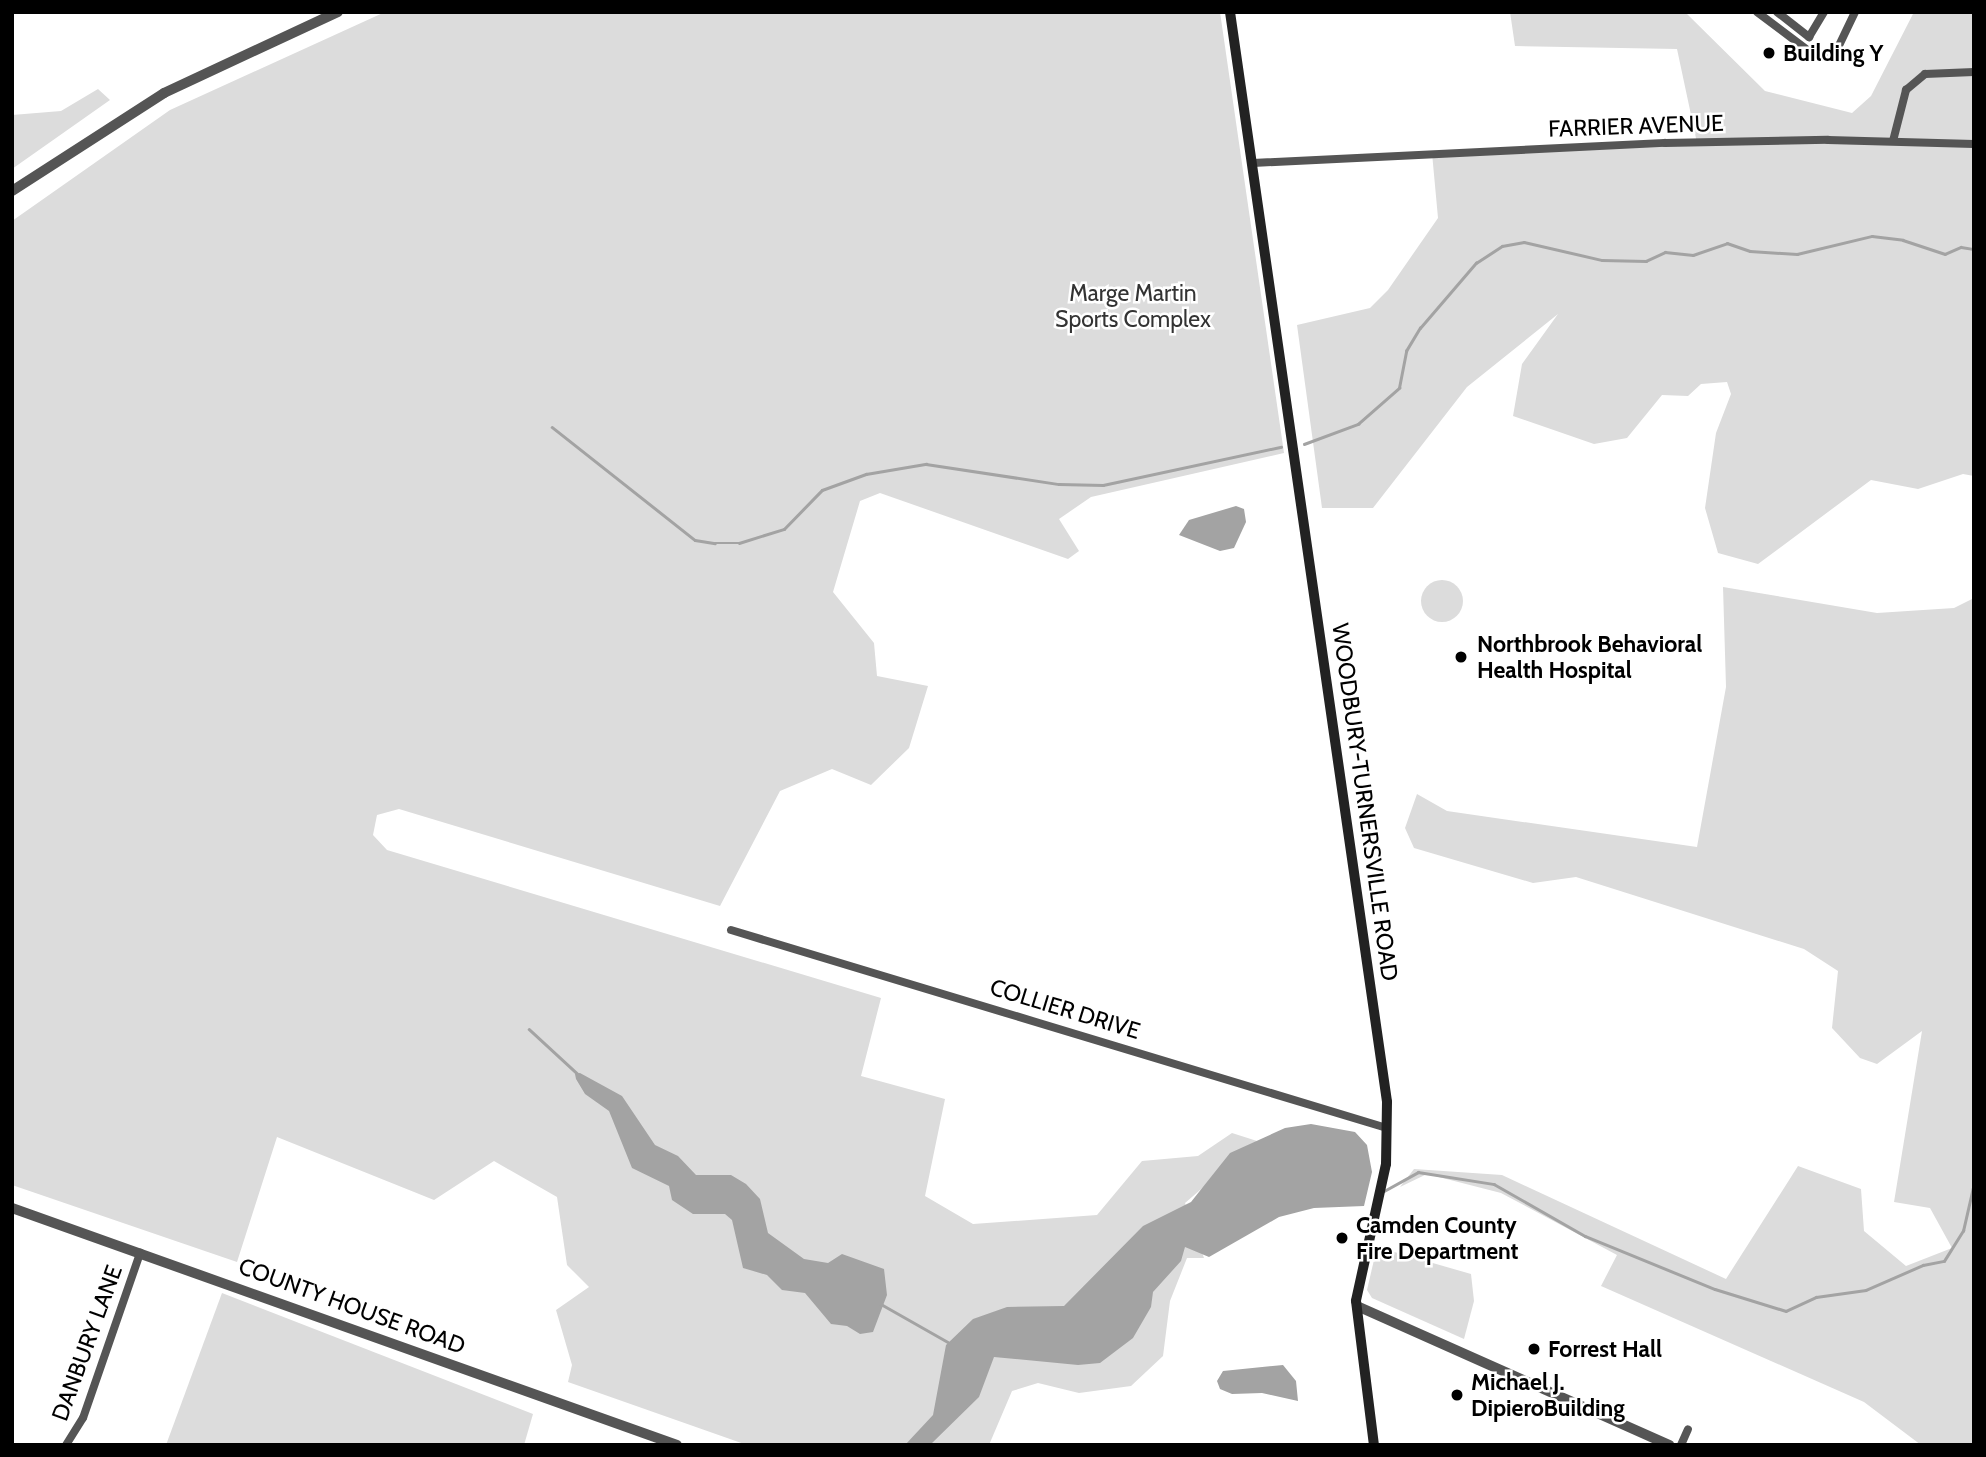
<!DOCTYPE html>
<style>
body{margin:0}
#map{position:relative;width:1986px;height:1457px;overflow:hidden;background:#fff;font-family:Cabin,sans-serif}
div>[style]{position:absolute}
.green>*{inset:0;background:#dcdcdc}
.round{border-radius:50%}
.water>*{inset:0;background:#a3a3a3}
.stream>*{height:2.5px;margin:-1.25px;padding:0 1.25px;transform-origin:1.25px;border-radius:1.25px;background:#a3a3a3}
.minor>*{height:8px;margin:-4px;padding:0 4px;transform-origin:4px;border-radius:4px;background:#555}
.tertiary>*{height:10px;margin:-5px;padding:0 5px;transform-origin:5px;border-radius:5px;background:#555}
.secondary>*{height:10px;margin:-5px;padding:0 5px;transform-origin:5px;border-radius:5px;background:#222}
.dots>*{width:19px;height:19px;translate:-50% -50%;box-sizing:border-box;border:4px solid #fff;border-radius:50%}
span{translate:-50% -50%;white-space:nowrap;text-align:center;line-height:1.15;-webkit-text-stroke:5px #fff;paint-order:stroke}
.poi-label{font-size:23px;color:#000;font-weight:700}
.left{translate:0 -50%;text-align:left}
.street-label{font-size:23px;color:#000}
.park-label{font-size:23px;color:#333}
.frame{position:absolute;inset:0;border:14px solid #000;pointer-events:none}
</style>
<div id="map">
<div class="green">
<i style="clip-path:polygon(385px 12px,1220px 12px,1284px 453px,1091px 497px,1059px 519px,1079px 551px,1068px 559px,880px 493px,860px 501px,833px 592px,874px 643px,877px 676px,928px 686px,909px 748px,871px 785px,832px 769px,780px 791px,720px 906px,399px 809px,377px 815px,373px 835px,387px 850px,881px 998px,861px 1076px,945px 1099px,925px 1196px,973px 1224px,1097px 1215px,1142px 1161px,1198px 1156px,1232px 1133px,1257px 1141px,1185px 1203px,1204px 1258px,1187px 1258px,1170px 1301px,1163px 1356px,1131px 1386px,1079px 1393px,1038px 1383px,1012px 1391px,989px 1445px,747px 1445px,568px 1382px,572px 1365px,556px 1310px,589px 1287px,567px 1265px,557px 1197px,494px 1161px,434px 1200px,277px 1137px,237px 1262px,12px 1185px,12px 221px,170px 110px)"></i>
<i style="clip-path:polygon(1510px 12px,1685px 12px,1765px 91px,1852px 113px,1871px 96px,1914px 12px,1974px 12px,1974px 476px,1963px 474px,1918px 489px,1871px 480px,1758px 564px,1718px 553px,1705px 508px,1716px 433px,1731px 394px,1727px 382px,1701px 384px,1688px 396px,1662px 395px,1627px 438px,1594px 444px,1513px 416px,1522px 364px,1558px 314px,1467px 387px,1373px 508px,1322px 508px,1297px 325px,1370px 308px,1388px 290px,1438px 218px,1432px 153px,1697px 143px,1677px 49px,1515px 46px)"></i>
<i style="clip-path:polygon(98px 89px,110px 100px,12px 169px,12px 115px,61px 111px)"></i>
<i class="round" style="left:1421px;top:580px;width:42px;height:42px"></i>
<i style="clip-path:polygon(1723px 587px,1877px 613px,1954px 608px,1974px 598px,1974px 1445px,1921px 1445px,1864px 1402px,1601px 1286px,1617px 1255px,1501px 1193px,1427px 1174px,1400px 1187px,1414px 1169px,1502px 1175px,1726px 1279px,1798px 1166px,1861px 1189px,1864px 1231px,1906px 1266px,1952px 1248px,1930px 1208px,1894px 1202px,1922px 1031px,1877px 1064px,1860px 1058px,1832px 1028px,1838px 971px,1804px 949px,1576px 877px,1533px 883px,1414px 848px,1405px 828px,1417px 794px,1447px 811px,1697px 847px,1726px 687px)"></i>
<i style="clip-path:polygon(1377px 1247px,1471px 1274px,1474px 1301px,1464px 1339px,1372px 1298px,1367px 1290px)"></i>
<i style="clip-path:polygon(222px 1293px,533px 1414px,524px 1445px,166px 1445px)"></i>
</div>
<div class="water">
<i style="clip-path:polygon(1236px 506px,1244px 509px,1246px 522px,1234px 548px,1220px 551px,1179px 535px,1189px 520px)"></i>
<i style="clip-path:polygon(580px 1073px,622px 1096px,655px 1145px,678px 1156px,696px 1175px,731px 1175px,746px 1184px,760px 1199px,768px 1233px,804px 1259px,828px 1263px,842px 1254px,884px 1269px,887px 1295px,873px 1332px,860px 1334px,847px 1326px,831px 1324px,805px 1293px,782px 1290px,767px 1275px,743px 1268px,732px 1220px,725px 1214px,693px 1214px,672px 1200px,669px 1186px,632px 1168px,609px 1111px,585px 1094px,576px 1079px,575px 1074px)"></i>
<i style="clip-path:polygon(1311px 1124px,1355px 1132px,1367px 1145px,1372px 1172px,1364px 1206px,1314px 1208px,1279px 1217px,1209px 1257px,1185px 1247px,1181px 1261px,1153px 1292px,1151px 1307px,1133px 1338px,1100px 1363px,1078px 1365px,994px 1357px,979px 1397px,930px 1445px,905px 1445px,933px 1415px,946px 1345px,973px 1319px,1007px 1307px,1064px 1306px,1143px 1226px,1191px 1202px,1230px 1153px,1285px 1128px)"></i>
<i style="clip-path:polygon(1283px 1365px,1296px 1381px,1298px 1401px,1262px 1393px,1232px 1394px,1220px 1389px,1217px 1381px,1223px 1371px)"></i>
</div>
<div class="stream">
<i style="left:552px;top:427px;width:182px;rotate:38.3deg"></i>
<i style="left:695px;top:540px;width:20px;rotate:9deg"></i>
<i style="left:715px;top:543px;width:24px"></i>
<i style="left:739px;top:543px;width:47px;rotate:-17.3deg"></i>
<i style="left:784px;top:529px;width:54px;rotate:-45.7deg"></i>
<i style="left:822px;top:490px;width:47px;rotate:-20deg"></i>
<i style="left:866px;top:474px;width:61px;rotate:-9.5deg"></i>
<i style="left:926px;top:464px;width:134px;rotate:8.6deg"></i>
<i style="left:1059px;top:484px;width:44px;rotate:1.3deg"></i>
<i style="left:1103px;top:485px;width:182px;rotate:-12.1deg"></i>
<i style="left:1304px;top:444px;width:58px;rotate:-20.3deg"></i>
<i style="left:1358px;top:424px;width:55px;rotate:-41.3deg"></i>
<i style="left:1399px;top:388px;width:38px;rotate:-79deg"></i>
<i style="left:1406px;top:351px;width:27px;rotate:-59deg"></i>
<i style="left:1420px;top:328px;width:86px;rotate:-49.3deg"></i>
<i style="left:1476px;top:263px;width:31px;rotate:-33deg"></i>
<i style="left:1502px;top:246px;width:22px;rotate:-10deg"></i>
<i style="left:1524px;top:242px;width:80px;rotate:13deg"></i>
<i style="left:1602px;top:260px;width:44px;rotate:1.3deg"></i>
<i style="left:1646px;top:261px;width:21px;rotate:-25deg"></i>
<i style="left:1665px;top:252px;width:28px;rotate:6deg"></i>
<i style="left:1693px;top:255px;width:36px;rotate:-19deg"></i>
<i style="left:1727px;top:243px;width:24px;rotate:19deg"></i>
<i style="left:1750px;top:251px;width:47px;rotate:3.7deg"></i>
<i style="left:1797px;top:254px;width:77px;rotate:-13.5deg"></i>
<i style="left:1872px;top:236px;width:31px;rotate:7deg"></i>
<i style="left:1903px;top:240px;width:44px;rotate:18.4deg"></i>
<i style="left:1945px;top:254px;width:17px;rotate:-24deg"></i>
<i style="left:1961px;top:247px;width:13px;rotate:9deg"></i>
<i style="left:529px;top:1029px;width:68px;rotate:42.6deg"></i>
<i style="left:1384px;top:1191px;width:39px;rotate:-29deg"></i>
<i style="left:1418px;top:1172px;width:77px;rotate:9deg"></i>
<i style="left:1494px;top:1184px;width:105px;rotate:29.7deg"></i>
<i style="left:1585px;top:1236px;width:140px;rotate:22.2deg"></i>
<i style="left:1715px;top:1289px;width:74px;rotate:17.2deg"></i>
<i style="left:1786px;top:1311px;width:33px;rotate:-25deg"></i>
<i style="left:1816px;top:1297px;width:50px;rotate:-8deg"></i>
<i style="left:1866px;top:1290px;width:62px;rotate:-23.7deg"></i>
<i style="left:1923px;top:1265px;width:21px;rotate:-11deg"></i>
<i style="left:1944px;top:1261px;width:36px;rotate:-58deg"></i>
<i style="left:1963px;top:1231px;width:49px;rotate:-77.1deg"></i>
<i style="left:881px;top:1304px;width:77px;rotate:29.6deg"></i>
</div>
<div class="minor">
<i style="left:1757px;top:12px;width:71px;rotate:37deg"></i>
<i style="left:1814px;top:55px;width:19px;rotate:9deg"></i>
<i style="left:1833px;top:58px;width:51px;rotate:-64.4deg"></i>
<i style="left:1777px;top:12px;width:41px;rotate:38deg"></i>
<i style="left:1809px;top:37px;width:29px;rotate:-59deg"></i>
<i style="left:1893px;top:141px;width:53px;rotate:-75.7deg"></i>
<i style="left:1906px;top:90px;width:25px;rotate:-40deg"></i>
<i style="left:1925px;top:74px;width:49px;rotate:-2.3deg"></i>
<i style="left:1253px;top:163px;width:412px;rotate:-2.8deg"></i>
<i style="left:1665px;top:143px;width:163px;rotate:-1.1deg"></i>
<i style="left:1828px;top:140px;width:146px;rotate:1.6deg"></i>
<i style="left:731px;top:930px;width:685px;rotate:16.8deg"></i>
<i style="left:66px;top:1445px;width:32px;rotate:-58deg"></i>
<i style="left:83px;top:1418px;width:175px;rotate:-70.9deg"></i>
<i style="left:1681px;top:1445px;width:17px;rotate:-66deg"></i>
</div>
<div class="tertiary">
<i style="left:12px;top:191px;width:181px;rotate:-32.8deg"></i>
<i style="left:164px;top:93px;width:192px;rotate:-25deg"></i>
<i style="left:12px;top:1208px;width:706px;rotate:19.62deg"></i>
<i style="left:1357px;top:1306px;width:342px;rotate:24deg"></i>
</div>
<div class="secondary">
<i style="left:1230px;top:12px;width:1101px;rotate:81.8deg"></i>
<i style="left:1387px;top:1102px;width:62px;rotate:90.9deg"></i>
<i style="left:1386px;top:1164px;width:140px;rotate:102.4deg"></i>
<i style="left:1356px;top:1301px;width:145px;rotate:82.9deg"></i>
</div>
<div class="dots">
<i style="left:1769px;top:53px;background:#000"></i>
<i style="left:1461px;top:657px;background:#000"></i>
<i style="left:1342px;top:1238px;background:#000"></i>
<i style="left:1534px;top:1349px;background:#000"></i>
<i style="left:1457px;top:1395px;background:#000"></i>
</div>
<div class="poi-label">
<span class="left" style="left:1783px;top:53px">Building Y</span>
<span class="left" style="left:1477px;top:657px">Northbrook Behavioral<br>Health Hospital</span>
<span class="left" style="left:1356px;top:1238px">Camden County<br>Fire Department</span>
<span class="left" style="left:1548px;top:1349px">Forrest Hall</span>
<span class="left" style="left:1471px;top:1395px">Michael J.<br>DipieroBuilding</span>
</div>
<div class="street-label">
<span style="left:1636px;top:126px;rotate:-2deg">FARRIER AVENUE</span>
<span style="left:1365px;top:802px;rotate:82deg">WOODBURY-TURNERSVILLE ROAD</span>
<span style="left:1065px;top:1009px;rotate:17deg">COLLIER DRIVE</span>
<span style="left:352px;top:1306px;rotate:20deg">COUNTY HOUSE ROAD</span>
<span style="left:87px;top:1343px;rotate:-70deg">DANBURY LANE</span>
</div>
<div class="park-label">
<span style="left:1133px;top:306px">Marge Martin<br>Sports Complex</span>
</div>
<div class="frame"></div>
</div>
